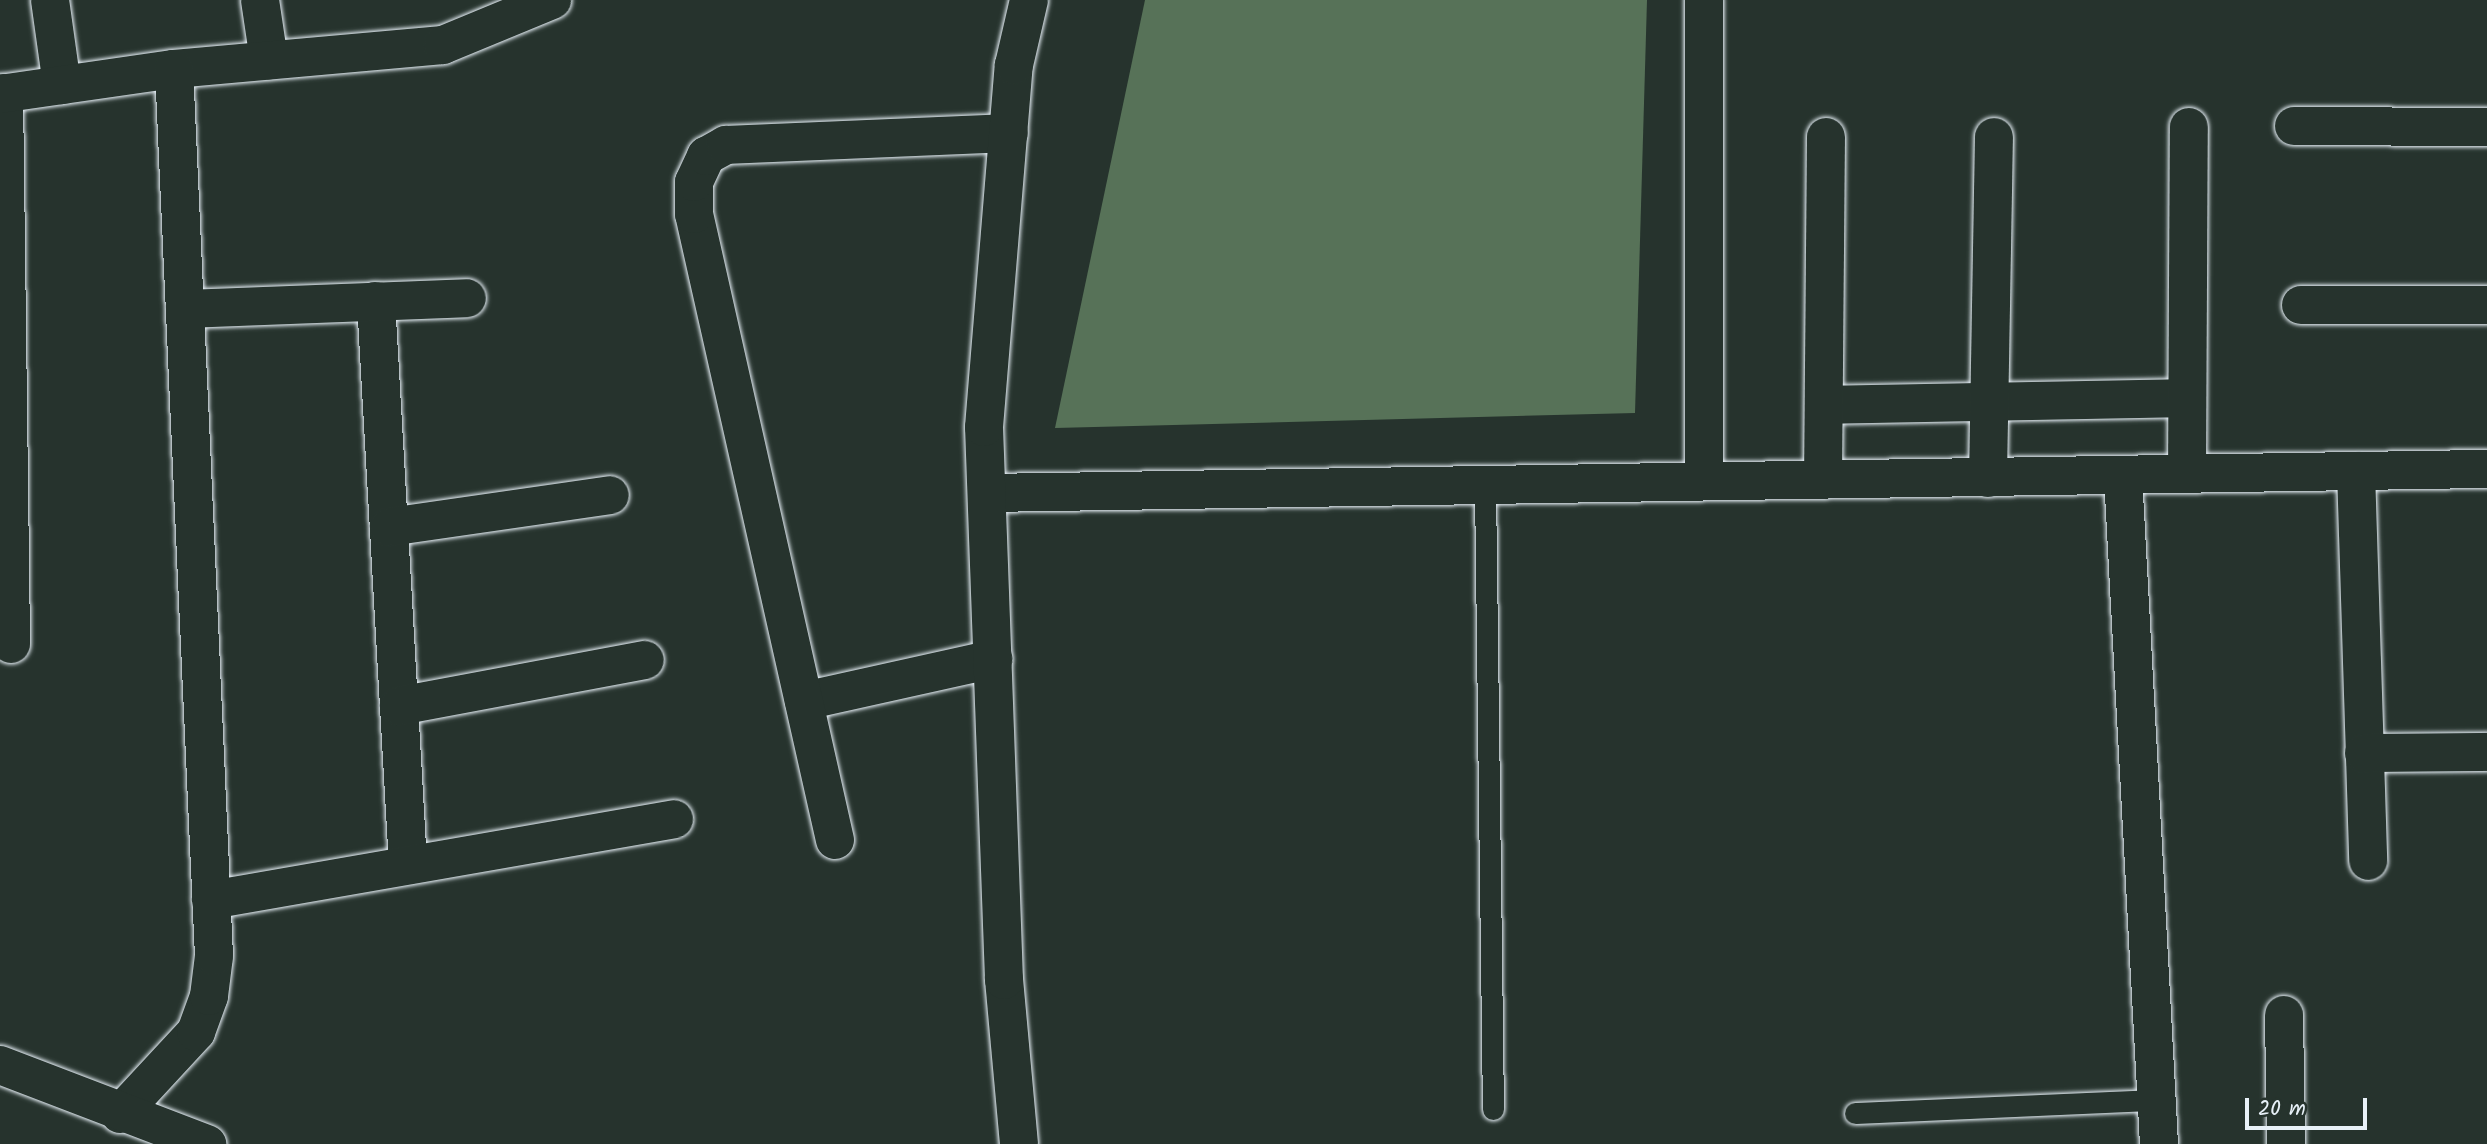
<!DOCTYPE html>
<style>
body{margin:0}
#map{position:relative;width:2487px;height:1144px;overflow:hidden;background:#26332d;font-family:Kalam,sans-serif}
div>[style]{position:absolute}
.green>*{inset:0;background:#577258}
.roads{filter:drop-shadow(0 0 2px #e8f1f8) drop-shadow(0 0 2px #e8f1f8)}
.service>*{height:21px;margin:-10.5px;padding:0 10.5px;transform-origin:10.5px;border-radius:10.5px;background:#26332d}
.minor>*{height:38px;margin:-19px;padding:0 19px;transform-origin:19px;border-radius:19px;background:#26332d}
.tertiary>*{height:38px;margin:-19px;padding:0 19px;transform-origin:19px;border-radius:19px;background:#26332d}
span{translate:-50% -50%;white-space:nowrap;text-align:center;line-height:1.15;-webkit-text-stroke:5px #26332d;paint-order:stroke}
.scale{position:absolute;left:2245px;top:1098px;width:122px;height:32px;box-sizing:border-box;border:4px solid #e8f1f8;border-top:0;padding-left:9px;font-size:21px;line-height:24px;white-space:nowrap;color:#e8f1f8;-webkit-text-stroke:5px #26332d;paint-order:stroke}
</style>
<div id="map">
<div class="green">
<i style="clip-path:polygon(1145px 0,1647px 0,1635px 413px,1055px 428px)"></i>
</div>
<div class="roads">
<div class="service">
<i style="left:1485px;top:485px;width:624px;rotate:89.27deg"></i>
<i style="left:1855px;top:1113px;width:302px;rotate:-2.5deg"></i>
</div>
<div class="minor">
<i style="left:50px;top:0;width:86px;rotate:82deg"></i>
<i style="left:260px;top:0;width:61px;rotate:81.5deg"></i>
<i style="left:4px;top:93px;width:551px;rotate:89.27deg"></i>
<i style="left:0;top:94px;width:176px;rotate:-8.2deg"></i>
<i style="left:174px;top:69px;width:270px;rotate:-5.1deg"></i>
<i style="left:443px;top:45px;width:118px;rotate:-22.4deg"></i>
<i style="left:2294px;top:126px;width:193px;rotate:0.3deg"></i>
<i style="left:376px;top:301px;width:565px;rotate:86.75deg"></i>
<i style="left:2301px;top:305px;width:186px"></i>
<i style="left:185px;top:309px;width:282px;rotate:-2.2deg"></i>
<i style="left:1824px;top:405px;width:363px;rotate:-1.1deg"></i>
<i style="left:2356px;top:471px;width:390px;rotate:88.2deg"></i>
<i style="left:2187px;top:474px;width:347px;rotate:-89.7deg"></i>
<i style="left:2123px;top:475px;width:670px;rotate:86.92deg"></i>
<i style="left:1988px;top:478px;width:341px;rotate:-89deg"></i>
<i style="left:1823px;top:480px;width:343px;rotate:-89.5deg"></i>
<i style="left:1704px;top:481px;width:481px;rotate:-90deg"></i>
<i style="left:987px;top:493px;width:1500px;rotate:-0.92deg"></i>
<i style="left:389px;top:527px;width:223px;rotate:-8.2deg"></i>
<i style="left:804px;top:701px;width:194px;rotate:-12.5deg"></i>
<i style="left:399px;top:706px;width:250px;rotate:-10.6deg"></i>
<i style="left:2364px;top:753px;width:123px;rotate:-0.5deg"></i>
<i style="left:835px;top:840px;width:642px;rotate:-102.69deg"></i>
<i style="left:694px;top:214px;width:32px;rotate:-90deg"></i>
<i style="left:694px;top:182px;width:29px;rotate:-65deg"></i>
<i style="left:706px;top:156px;width:23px;rotate:-29deg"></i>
<i style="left:726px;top:145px;width:283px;rotate:-2.4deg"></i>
<i style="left:211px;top:900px;width:470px;rotate:-9.9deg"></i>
<i style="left:2284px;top:1015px;width:129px;rotate:89.1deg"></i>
<i style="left:120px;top:1114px;width:112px;rotate:-47.2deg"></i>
<i style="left:196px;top:1032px;width:38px;rotate:-70deg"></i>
<i style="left:209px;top:996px;width:40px;rotate:-82.9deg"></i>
<i style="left:214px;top:956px;width:888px;rotate:-92.58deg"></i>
</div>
<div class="tertiary">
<i style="left:0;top:1065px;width:222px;rotate:20.9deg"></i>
<i style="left:1019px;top:1144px;width:165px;rotate:-95.2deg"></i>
<i style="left:1004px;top:980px;width:553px;rotate:-92.07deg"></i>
<i style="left:984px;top:427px;width:363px;rotate:-85.3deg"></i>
<i style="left:1014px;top:65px;width:67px;rotate:-77deg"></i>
</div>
</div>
<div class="scale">20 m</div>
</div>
